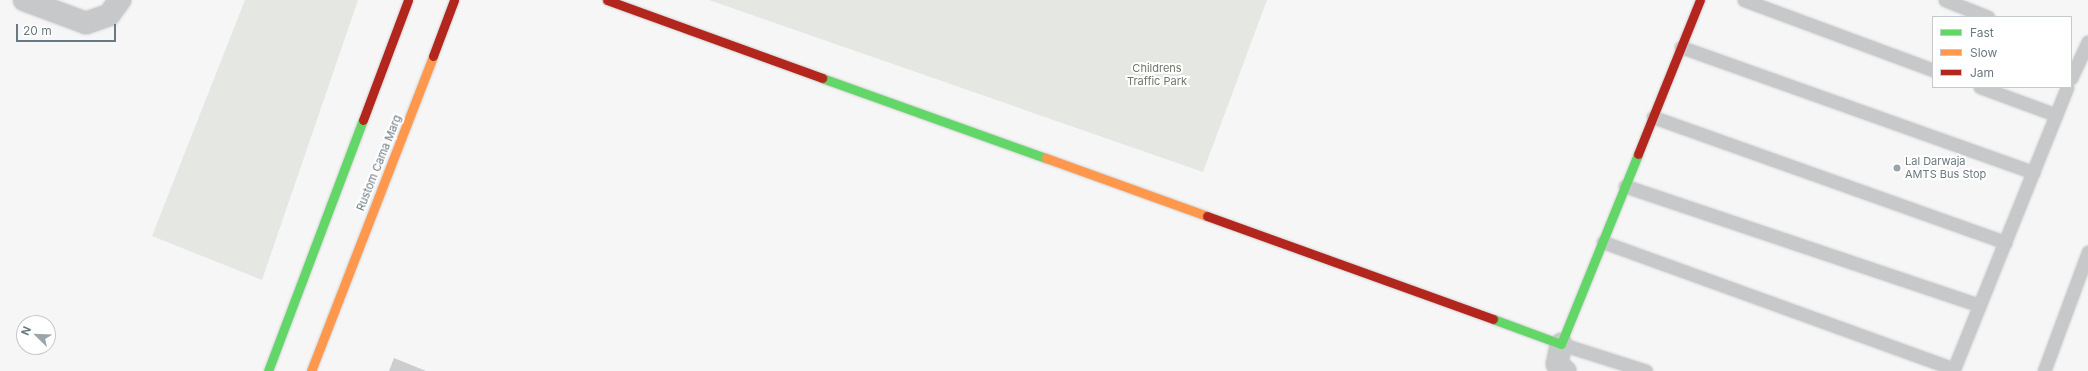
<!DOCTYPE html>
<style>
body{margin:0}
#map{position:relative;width:2088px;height:371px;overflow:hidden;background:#f6f6f6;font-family:Inter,sans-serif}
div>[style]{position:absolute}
.green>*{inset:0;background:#e5e7e3}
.building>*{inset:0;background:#cbcdce}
.roads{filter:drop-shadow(0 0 1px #d1d2d3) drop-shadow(0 0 1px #d1d2d3)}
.lane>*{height:13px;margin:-6.5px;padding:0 6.5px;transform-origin:6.5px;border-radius:6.5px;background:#c7c8c9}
.street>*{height:22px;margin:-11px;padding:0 11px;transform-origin:11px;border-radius:11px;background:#c7c8c9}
.fast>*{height:9px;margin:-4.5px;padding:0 4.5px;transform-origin:4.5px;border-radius:4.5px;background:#63d668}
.slow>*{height:9px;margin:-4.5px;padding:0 4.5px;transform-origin:4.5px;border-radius:4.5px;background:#ff974d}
.jam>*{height:9px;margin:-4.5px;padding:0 4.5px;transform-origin:4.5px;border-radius:4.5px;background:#b3261e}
.dots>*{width:11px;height:11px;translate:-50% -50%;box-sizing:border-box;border:2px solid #fff;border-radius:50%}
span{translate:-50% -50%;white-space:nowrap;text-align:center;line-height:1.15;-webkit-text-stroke:4px #fff;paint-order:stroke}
.park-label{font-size:11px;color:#6d7a67}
.poi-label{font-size:11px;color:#697982}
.left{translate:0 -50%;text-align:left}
.street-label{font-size:11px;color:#697982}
.legend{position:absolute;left:1932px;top:16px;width:140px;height:72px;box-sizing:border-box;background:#fff;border:1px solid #c3c9cd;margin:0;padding:5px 7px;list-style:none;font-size:12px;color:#697982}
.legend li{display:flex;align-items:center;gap:8px;height:20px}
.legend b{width:20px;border:1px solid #c3c9cd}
.north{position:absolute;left:16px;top:315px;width:40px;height:40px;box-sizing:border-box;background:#fff;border:1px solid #c3c9cd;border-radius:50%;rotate:293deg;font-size:11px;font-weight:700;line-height:16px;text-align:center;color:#697982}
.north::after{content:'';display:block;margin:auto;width:14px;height:18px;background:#9aa5ab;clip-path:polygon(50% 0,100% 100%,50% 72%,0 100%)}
.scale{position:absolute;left:16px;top:24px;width:100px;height:18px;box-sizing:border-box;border:2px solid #697982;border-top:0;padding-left:5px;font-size:12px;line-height:14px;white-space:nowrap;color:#697982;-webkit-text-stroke:3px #fff;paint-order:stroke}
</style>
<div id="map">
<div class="green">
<i style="clip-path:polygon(245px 0,358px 0,262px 280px,152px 236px)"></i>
<i style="clip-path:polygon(709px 0,1267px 0,1203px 172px)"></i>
</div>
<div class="building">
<i style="clip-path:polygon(394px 358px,426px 371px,389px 371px)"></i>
</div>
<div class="roads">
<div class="lane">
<i style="left:1744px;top:0;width:202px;rotate:20.3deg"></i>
<i style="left:1945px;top:0;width:46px;rotate:21.6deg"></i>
<i style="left:1681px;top:47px;width:374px;rotate:19.6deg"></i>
<i style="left:2071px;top:78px;width:40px;rotate:-65deg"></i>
<i style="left:1980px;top:87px;width:81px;rotate:20.2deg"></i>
<i style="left:1653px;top:117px;width:374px;rotate:19.6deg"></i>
<i style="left:1625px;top:186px;width:373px;rotate:18.6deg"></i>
<i style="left:1603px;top:242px;width:373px;rotate:19.9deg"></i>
<i style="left:1561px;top:344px;width:89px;rotate:17.6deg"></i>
<i style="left:1953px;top:371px;width:306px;rotate:-68.1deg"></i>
<i style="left:2044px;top:371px;width:127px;rotate:-69.7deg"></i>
</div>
<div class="street">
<i style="left:24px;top:0;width:66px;rotate:20.4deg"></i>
<i style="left:86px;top:23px;width:24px;rotate:-19deg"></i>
<i style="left:109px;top:15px;width:19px;rotate:-54deg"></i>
<i style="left:1561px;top:344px;width:20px;rotate:101deg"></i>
<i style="left:1557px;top:364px;width:11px;rotate:41deg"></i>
</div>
<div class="fast">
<i style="left:822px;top:78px;width:238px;rotate:19.7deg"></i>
<i style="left:1493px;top:319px;width:72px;rotate:20.2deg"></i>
<i style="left:1561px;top:344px;width:205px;rotate:-67.9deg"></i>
<i style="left:268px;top:371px;width:268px;rotate:-69.3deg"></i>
</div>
<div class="slow">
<i style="left:1046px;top:158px;width:171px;rotate:19.8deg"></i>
<i style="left:311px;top:371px;width:338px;rotate:-68.8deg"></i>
</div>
<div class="jam">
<i style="left:607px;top:0;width:229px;rotate:19.9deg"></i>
<i style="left:433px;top:56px;width:60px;rotate:-69.4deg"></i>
<i style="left:363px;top:120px;width:128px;rotate:-69.4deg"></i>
<i style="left:1638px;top:154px;width:166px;rotate:-68.1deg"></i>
<i style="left:1207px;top:216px;width:304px;rotate:19.8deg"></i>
</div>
</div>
<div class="dots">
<i style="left:1897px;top:168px;background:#9aa5ab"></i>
</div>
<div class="park-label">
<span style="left:1157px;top:75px">Childrens<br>Traffic Park</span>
</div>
<div class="poi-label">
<span class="left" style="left:1905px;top:168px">Lal Darwaja<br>AMTS Bus Stop</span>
</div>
<div class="street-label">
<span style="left:379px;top:163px;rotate:-68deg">Rustom Cama Marg</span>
</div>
<ul class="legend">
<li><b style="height:5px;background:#63d668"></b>Fast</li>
<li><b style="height:5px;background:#ff974d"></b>Slow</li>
<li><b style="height:5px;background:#b3261e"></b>Jam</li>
</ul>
<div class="north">N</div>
<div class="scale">20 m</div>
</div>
